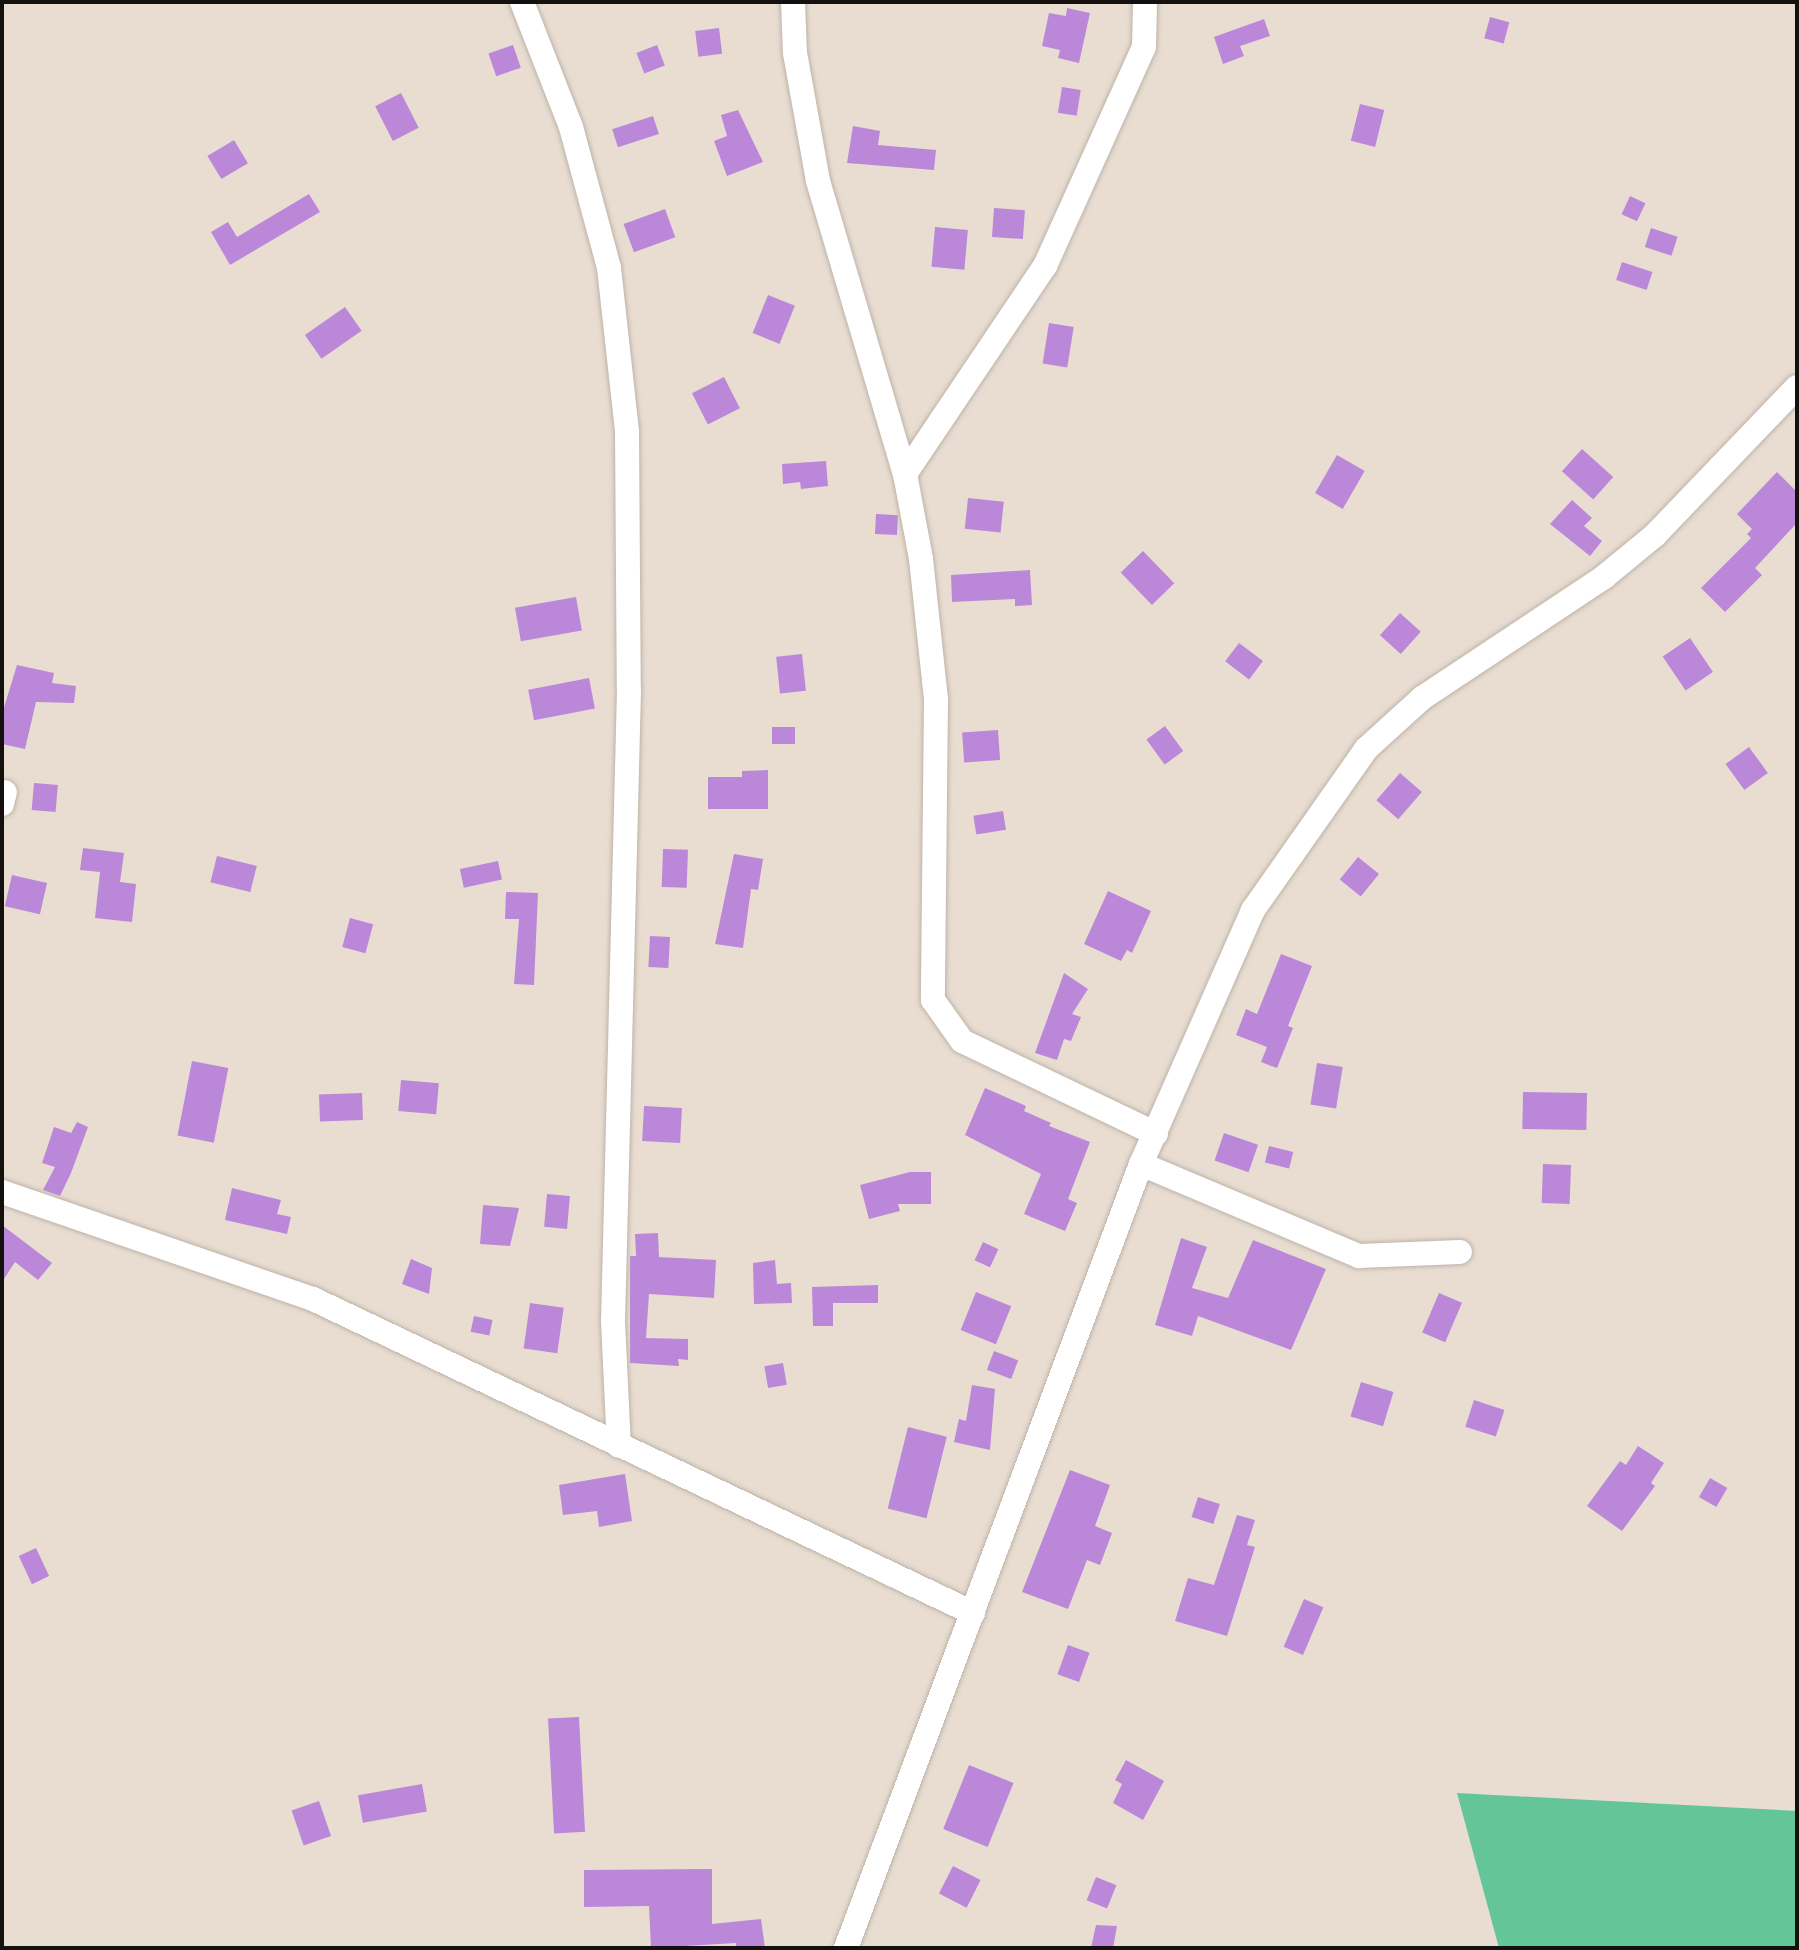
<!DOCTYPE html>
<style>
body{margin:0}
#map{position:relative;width:1799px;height:1950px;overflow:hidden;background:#e9ddd2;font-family:"Times New Roman",serif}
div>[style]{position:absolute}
.green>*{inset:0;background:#64c599}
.building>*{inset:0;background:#bb88d9;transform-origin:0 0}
.roads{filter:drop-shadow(0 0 2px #beb3a8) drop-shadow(0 0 2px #beb3a8)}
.minor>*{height:24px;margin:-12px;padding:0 12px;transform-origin:12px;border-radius:12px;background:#fff}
span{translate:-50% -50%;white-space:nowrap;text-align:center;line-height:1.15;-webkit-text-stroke:7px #fff;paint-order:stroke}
.frame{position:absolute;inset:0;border:4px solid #14100d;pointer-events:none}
</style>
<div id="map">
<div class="green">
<i style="clip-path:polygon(1457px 1793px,1797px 1811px,1797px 1948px,1499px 1948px)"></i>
</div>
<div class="building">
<i style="clip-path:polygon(1067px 8px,1090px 13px,1079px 63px,1058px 58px,1060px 50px,1042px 46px,1049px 13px,1066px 16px)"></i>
<i style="left:1490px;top:17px;width:20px;height:22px;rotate:15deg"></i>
<i style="clip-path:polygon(1264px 19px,1270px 36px,1240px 46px,1244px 56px,1223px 64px,1214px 37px)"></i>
<i style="left:719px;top:28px;width:26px;height:24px;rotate:83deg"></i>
<i style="left:513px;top:45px;width:24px;height:26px;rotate:71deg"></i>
<i style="left:657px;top:45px;width:22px;height:22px;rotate:69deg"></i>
<i style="left:1062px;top:87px;width:19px;height:26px;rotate:9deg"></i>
<i style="left:401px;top:93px;width:39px;height:29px;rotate:63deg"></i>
<i style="left:1360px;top:104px;width:25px;height:38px;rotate:14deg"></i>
<i style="clip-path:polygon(738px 110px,763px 162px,727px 176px,714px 141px,727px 136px,721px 115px)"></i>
<i style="left:653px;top:116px;width:19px;height:43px;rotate:72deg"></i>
<i style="clip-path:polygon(853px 126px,880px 131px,878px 145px,936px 150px,934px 170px,847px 163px)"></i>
<i style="left:234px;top:140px;width:27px;height:31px;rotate:59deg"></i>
<i style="clip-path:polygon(309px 194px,320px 212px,230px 265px,211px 232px,228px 222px,237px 237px)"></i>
<i style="left:1630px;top:196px;width:17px;height:20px;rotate:25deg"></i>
<i style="left:994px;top:208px;width:31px;height:29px;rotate:4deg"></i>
<i style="left:665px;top:209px;width:30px;height:44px;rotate:70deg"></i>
<i style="left:935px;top:227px;width:33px;height:40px;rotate:5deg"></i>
<i style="left:1651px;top:228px;width:28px;height:20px;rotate:18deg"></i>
<i style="left:1622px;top:262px;width:32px;height:19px;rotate:18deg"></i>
<i style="left:768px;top:295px;width:29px;height:41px;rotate:22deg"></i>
<i style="left:345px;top:307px;width:29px;height:49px;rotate:55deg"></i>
<i style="left:1049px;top:323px;width:25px;height:41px;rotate:9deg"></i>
<i style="left:724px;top:377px;width:35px;height:36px;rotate:63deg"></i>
<i style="left:1582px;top:449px;width:42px;height:30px;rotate:42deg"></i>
<i style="left:1337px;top:455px;width:32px;height:44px;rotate:30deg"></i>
<i style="clip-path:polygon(826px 461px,828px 486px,801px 489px,800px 482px,783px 484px,782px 464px)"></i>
<i style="clip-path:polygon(1777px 472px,1797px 492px,1797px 523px,1755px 568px,1762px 575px,1725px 612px,1701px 588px,1751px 538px,1747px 534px,1752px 529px,1737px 514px)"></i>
<i style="left:968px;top:498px;width:36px;height:31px;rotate:6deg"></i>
<i style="clip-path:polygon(1572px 500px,1592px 518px,1584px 526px,1602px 541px,1590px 556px,1550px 524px)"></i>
<i style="left:876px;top:514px;width:22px;height:20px;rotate:3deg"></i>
<i style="left:1143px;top:551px;width:45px;height:31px;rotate:46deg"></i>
<i style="clip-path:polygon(1030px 570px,1032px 605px,1015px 606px,1015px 599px,952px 602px,951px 575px)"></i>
<i style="left:576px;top:597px;width:34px;height:62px;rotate:80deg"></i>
<i style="left:1400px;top:613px;width:28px;height:30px;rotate:42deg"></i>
<i style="left:1690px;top:638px;width:41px;height:33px;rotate:56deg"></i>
<i style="left:1239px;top:643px;width:30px;height:23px;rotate:37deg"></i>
<i style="left:802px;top:654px;width:37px;height:26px;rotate:84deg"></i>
<i style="clip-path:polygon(17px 665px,54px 673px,52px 683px,76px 686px,74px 703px,36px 702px,25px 749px,2px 744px,2px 714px)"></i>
<i style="left:589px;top:678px;width:31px;height:62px;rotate:79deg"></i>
<i style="left:1165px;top:726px;width:31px;height:23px;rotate:54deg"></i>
<i style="left:772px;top:727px;width:23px;height:17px"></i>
<i style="left:998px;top:730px;width:30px;height:36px;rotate:86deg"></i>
<i style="left:1749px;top:747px;width:32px;height:29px;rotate:54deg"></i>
<i style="clip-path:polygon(768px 770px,768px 809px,708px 809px,708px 777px,742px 777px,742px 771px)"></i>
<i style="left:1400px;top:773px;width:29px;height:36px;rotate:41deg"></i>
<i style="left:34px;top:783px;width:24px;height:27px;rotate:5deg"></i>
<i style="left:1003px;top:811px;width:19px;height:30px;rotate:81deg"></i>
<i style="clip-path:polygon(83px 848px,124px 853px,120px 882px,136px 884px,132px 922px,95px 918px,100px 872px,80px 870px)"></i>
<i style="left:663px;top:849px;width:25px;height:38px;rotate:2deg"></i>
<i style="clip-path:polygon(734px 854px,763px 859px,758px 890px,751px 889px,743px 948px,715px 944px)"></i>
<i style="left:217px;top:856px;width:41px;height:27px;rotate:14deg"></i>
<i style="left:1358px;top:857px;width:27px;height:29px;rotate:39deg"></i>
<i style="left:498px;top:861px;width:19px;height:39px;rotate:78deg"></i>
<i style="left:12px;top:875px;width:36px;height:32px;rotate:13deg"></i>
<i style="clip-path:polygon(1108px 891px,1151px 911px,1132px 953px,1127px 950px,1121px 961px,1084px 944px)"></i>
<i style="clip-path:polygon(506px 892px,538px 893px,534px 985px,514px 984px,519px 919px,505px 919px)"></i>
<i style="left:350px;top:918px;width:24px;height:30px;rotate:15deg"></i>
<i style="left:650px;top:936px;width:20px;height:31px;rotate:3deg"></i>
<i style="clip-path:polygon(1281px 954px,1312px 966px,1288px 1026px,1293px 1028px,1277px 1068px,1261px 1062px,1267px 1047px,1236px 1035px,1246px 1009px,1257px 1014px)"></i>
<i style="clip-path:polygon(1064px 973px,1088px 989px,1072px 1014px,1081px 1017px,1071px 1041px,1064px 1039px,1057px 1060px,1035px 1053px)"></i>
<i style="left:192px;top:1061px;width:37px;height:76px;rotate:11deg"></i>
<i style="left:1317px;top:1063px;width:26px;height:42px;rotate:9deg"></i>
<i style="left:401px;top:1080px;width:38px;height:31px;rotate:5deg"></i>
<i style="clip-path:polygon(985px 1088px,1026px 1106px,1024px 1111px,1051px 1123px,1049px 1126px,1090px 1142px,1068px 1199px,1077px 1203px,1065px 1231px,1024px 1214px,1041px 1174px,965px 1135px)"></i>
<i style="left:1523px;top:1092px;width:64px;height:37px;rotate:1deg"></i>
<i style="left:362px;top:1093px;width:27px;height:43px;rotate:88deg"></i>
<i style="left:644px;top:1106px;width:38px;height:35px;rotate:3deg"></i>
<i style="clip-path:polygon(77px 1122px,88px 1127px,71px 1173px,60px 1196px,43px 1190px,55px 1167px,42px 1163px,54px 1127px,71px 1133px)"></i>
<i style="left:1224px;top:1133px;width:36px;height:29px;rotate:19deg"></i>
<i style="left:1269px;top:1146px;width:25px;height:17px;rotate:14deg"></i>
<i style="left:1543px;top:1164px;width:28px;height:39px;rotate:2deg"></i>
<i style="clip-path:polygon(910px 1172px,931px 1172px,931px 1204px,898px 1204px,900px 1211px,869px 1219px,860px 1185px)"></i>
<i style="clip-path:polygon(232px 1188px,281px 1200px,277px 1214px,291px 1217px,287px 1234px,225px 1220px)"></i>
<i style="left:547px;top:1194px;width:23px;height:33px;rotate:5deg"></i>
<i style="clip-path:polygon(483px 1205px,519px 1208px,510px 1246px,480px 1244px)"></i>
<i style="clip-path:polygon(2px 1225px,52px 1263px,38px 1280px,15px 1262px,2px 1282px)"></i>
<i style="clip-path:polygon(658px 1233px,659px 1257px,716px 1260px,714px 1298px,649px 1294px,646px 1338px,688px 1339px,688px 1360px,678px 1359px,679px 1366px,630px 1363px,630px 1256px,636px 1256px,635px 1234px)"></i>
<i style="clip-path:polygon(1181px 1238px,1207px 1247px,1192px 1288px,1228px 1298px,1253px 1240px,1326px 1269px,1291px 1350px,1198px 1316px,1192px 1336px,1155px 1325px)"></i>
<i style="left:983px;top:1242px;width:17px;height:20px;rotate:25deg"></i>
<i style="clip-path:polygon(411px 1259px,432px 1268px,429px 1294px,402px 1284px)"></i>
<i style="clip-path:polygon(775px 1260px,777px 1284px,791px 1283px,792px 1303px,754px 1304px,753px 1263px)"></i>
<i style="clip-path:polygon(878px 1285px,878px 1303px,833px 1303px,833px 1326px,813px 1326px,812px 1287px)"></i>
<i style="left:976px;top:1292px;width:38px;height:41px;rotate:22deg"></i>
<i style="left:1439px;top:1293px;width:25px;height:43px;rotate:23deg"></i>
<i style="left:530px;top:1303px;width:34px;height:46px;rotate:8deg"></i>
<i style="left:474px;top:1316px;width:19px;height:16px;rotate:12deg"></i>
<i style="left:994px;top:1351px;width:26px;height:20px;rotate:21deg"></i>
<i style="left:783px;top:1363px;width:22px;height:19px;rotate:80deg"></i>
<i style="left:1361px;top:1382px;width:34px;height:36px;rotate:17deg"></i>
<i style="clip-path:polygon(972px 1385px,995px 1389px,990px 1450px,954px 1442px,959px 1419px,966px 1421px)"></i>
<i style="left:1474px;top:1400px;width:32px;height:28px;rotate:18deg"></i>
<i style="left:908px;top:1427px;width:40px;height:84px;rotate:14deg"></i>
<i style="clip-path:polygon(1638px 1446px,1664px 1463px,1651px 1483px,1655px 1486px,1622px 1531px,1587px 1506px,1620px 1461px,1626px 1465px)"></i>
<i style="clip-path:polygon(1070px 1470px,1110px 1485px,1095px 1526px,1112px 1533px,1100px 1565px,1087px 1560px,1068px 1609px,1022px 1592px)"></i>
<i style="clip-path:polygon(625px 1474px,632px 1521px,599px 1527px,597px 1511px,563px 1515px,559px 1485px)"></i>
<i style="left:1710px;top:1478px;width:20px;height:22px;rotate:30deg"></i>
<i style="left:1198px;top:1497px;width:23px;height:21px;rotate:18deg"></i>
<i style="clip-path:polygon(1237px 1515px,1255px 1520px,1247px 1545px,1255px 1547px,1227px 1636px,1175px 1621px,1188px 1578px,1214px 1585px)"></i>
<i style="left:36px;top:1548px;width:31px;height:19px;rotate:65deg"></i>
<i style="left:1304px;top:1599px;width:21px;height:52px;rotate:23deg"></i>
<i style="left:1068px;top:1645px;width:23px;height:31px;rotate:20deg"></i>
<i style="left:579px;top:1717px;width:115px;height:31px;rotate:87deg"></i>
<i style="clip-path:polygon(1126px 1760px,1164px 1781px,1143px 1820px,1113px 1803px,1122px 1784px,1115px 1780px)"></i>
<i style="left:969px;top:1765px;width:48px;height:69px;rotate:22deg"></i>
<i style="left:422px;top:1784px;width:28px;height:65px;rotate:80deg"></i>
<i style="left:319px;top:1801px;width:37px;height:29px;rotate:71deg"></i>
<i style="left:953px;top:1866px;width:31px;height:31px;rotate:27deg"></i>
<i style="clip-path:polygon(712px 1869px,712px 1924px,761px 1919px,765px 1948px,736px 1948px,736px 1943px,651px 1948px,649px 1906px,584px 1907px,584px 1870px)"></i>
<i style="left:1096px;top:1877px;width:22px;height:25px;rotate:22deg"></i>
<i style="clip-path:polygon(1096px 1925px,1117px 1926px,1113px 1948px,1091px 1948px)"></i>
</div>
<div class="roads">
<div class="minor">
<i style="left:522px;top:2px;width:134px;rotate:68.6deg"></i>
<i style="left:571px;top:127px;width:146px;rotate:74.9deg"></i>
<i style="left:609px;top:268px;width:164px;rotate:83.7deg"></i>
<i style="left:627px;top:431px;width:259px;rotate:89.6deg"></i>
<i style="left:629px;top:690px;width:631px;rotate:91.45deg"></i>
<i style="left:613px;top:1321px;width:125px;rotate:87.3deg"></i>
<i style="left:793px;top:2px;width:51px;rotate:87.8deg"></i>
<i style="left:795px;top:53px;width:130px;rotate:79.8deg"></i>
<i style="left:818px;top:181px;width:306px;rotate:73.5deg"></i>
<i style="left:905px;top:474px;width:86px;rotate:79.3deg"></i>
<i style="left:921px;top:559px;width:141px;rotate:83.9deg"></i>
<i style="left:936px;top:699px;width:301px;rotate:90.6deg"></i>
<i style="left:933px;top:1000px;width:50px;rotate:54.7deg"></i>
<i style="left:962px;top:1041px;width:215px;rotate:25.6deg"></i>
<i style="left:905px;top:474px;width:251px;rotate:-56.1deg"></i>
<i style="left:1045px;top:266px;width:240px;rotate:-65.7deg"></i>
<i style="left:1144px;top:47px;width:45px;rotate:-88.7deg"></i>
<i style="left:2px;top:804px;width:12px;rotate:-76deg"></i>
<i style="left:1141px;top:1164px;width:237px;rotate:22.9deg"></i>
<i style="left:1359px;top:1256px;width:101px;rotate:-2.3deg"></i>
<i style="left:2px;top:1192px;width:329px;rotate:19deg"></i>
<i style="left:313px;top:1299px;width:731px;rotate:25.44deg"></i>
<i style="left:846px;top:1948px;width:838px;rotate:-69.38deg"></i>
<i style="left:1141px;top:1164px;width:278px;rotate:-66.2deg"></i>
<i style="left:1253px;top:910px;width:197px;rotate:-54.9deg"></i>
<i style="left:1366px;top:749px;width:76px;rotate:-42.3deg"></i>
<i style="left:1422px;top:698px;width:219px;rotate:-33.6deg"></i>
<i style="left:1604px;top:577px;width:66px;rotate:-39.5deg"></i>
<i style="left:1655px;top:535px;width:205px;rotate:-46.2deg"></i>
</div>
</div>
<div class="frame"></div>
</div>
